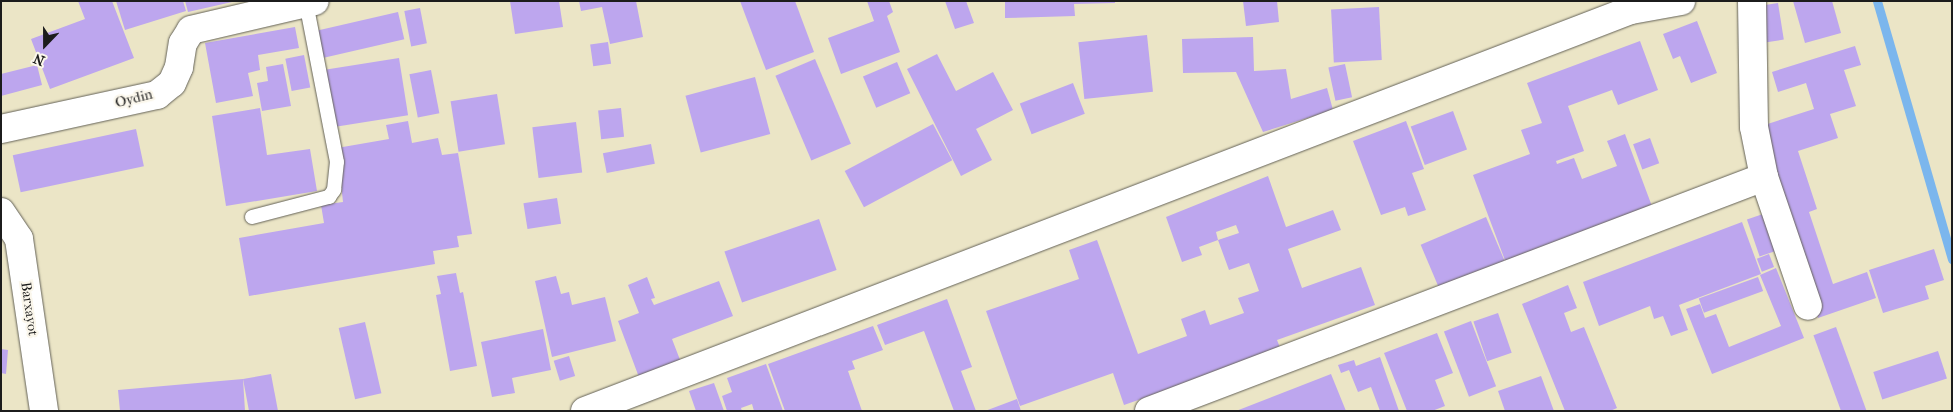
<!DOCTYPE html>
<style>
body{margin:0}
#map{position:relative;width:1953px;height:412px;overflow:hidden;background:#ebe5c6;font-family:"IM FELL French Canon",serif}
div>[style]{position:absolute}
.stream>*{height:9px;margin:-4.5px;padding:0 4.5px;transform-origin:4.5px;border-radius:4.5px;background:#7bb6ed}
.building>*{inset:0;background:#bda6ee;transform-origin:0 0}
.roads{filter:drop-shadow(0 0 1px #646258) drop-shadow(0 0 1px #646258)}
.service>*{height:14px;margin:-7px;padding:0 7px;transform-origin:7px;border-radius:7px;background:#fff}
.minor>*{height:28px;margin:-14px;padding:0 14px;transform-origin:14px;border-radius:14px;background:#fff}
span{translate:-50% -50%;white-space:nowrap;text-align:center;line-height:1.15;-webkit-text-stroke:4.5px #fbf7ec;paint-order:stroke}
.street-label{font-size:14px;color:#1c1c1c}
.frame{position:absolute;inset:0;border:2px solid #1c1c1c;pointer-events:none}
.north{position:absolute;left:20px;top:20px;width:50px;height:50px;-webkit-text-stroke:4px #fbf7ec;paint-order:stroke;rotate:202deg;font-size:14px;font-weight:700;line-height:20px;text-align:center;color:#1c1c1c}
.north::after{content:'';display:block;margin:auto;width:18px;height:22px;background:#1c1c1c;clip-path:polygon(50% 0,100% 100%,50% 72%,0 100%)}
</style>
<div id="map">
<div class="stream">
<i style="left:1877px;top:1px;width:269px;rotate:73.8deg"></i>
</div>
<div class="building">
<i style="clip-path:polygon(78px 1px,112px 1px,134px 58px,50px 89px,31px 39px,85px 19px)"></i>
<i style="clip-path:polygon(116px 1px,183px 1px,186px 11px,125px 30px)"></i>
<i style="clip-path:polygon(185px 1px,232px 1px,232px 2px,188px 12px)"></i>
<i style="clip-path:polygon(510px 1px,559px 1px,563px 27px,515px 34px)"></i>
<i style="clip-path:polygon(579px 1px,636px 1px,643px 37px,610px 44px,602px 7px,581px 11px)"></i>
<i style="clip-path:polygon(740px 1px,795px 1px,814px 52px,766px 70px)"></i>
<i style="clip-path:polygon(867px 1px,889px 1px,893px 12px,887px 16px,900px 52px,841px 74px,828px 38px,874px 21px)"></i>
<i style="clip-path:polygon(945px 1px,966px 1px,974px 23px,955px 29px)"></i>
<i style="clip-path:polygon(1005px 1px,1115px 1px,1115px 3px,1074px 4px,1075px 16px,1005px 18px)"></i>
<i style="clip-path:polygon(1243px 1px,1277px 1px,1279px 22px,1246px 26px)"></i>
<i style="clip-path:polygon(1793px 1px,1832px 1px,1841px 33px,1805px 43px)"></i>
<i style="left:1778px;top:3px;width:37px;height:24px;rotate:81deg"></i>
<i style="left:1379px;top:7px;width:53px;height:48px;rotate:87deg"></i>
<i style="left:420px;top:8px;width:36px;height:16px;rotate:79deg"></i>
<i style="left:398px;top:12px;width:28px;height:87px;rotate:77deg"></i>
<i style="clip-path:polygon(1697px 21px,1717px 73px,1691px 83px,1680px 56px,1673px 59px,1663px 34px)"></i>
<i style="clip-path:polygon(295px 27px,299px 48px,258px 55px,260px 70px,248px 73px,253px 96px,216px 103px,205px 43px)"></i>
<i style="left:1147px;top:35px;width:57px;height:69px;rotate:84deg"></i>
<i style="clip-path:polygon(1253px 37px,1254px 71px,1286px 69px,1291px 99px,1327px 88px,1333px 110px,1263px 132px,1236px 72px,1183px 73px,1182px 39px)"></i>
<i style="clip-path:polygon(1640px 41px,1658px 90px,1618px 105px,1612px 90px,1568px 106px,1584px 151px,1556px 161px,1557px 164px,1574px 158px,1582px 179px,1617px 166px,1607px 141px,1625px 134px,1653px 209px,1506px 263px,1473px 175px,1530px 154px,1521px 130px,1542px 123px,1527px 83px)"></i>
<i style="left:608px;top:42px;width:22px;height:18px;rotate:82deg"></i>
<i style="clip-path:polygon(1855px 46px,1861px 65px,1844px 70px,1856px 106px,1830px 114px,1838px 138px,1798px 151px,1817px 209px,1809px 212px,1833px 284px,1867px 272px,1876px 298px,1818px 318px,1755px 128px,1814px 109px,1806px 83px,1778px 92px,1772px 72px)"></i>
<i style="clip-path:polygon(937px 54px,956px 91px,993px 72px,1013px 110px,976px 129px,992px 160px,961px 176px,907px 69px)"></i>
<i style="left:304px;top:55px;width:33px;height:19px;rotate:79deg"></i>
<i style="left:399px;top:58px;width:58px;height:75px;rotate:81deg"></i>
<i style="left:815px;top:59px;width:92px;height:43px;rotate:67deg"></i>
<i style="left:897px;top:62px;width:34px;height:37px;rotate:67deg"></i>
<i style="clip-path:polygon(283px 64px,291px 106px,262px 111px,257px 83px,268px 81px,266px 67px)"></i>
<i style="left:1345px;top:64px;width:34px;height:17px;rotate:78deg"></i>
<i style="clip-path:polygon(37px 65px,42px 85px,1px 96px,1px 74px)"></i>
<i style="left:431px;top:70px;width:44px;height:22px;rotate:79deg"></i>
<i style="left:755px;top:77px;width:59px;height:72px;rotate:75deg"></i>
<i style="left:1073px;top:83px;width:33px;height:57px;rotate:69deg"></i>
<i style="left:497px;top:94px;width:51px;height:47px;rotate:81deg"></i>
<i style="clip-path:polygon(260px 108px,267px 155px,310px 149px,317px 191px,226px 206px,212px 116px)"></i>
<i style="left:621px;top:108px;width:29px;height:23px;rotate:84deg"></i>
<i style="left:1453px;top:111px;width:41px;height:45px;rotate:70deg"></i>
<i style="clip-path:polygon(408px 121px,412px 143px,438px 138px,442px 155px,458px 153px,472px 234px,457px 236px,459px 247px,433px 251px,435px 264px,249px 296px,239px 238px,324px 223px,321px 205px,343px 202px,337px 148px,389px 139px,386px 125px)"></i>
<i style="clip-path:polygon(1406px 121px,1424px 169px,1412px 173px,1426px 210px,1408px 216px,1405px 207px,1381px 215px,1353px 141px)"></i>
<i style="left:576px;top:122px;width:51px;height:44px;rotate:83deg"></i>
<i style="left:933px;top:124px;width:41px;height:100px;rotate:62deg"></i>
<i style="left:136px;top:129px;width:38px;height:126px;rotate:78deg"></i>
<i style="left:1650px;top:138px;width:27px;height:18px;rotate:70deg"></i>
<i style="left:651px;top:144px;width:20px;height:49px;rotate:79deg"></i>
<i style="clip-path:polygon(evenodd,1268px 176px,1286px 227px,1333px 210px,1341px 230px,1288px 249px,1302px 288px,1361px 267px,1375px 305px,1277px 340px,1281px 350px,1124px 405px,1113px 373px,1020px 406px,986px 311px,1079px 279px,1069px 250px,1097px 240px,1138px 354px,1187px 336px,1181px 319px,1205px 310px,1210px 325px,1244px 313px,1238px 298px,1259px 291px,1249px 263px,1229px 270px,1218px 240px,1199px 247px,1202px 255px,1182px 262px,1166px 217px,1268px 176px,1236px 225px,1239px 233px,1218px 240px,1216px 232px,1236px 225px)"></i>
<i style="left:557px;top:198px;width:26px;height:34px;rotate:81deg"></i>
<i style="left:1763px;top:214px;width:39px;height:17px;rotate:71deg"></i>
<i style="left:1486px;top:217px;width:51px;height:71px;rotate:67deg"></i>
<i style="left:819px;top:219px;width:54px;height:100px;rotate:71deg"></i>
<i style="clip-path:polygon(1742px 222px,1761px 274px,1679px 305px,1688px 330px,1671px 336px,1663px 316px,1654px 319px,1650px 306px,1599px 326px,1583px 282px)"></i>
<i style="clip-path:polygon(1934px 249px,1944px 280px,1925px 286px,1929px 299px,1883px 313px,1869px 270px)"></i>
<i style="left:1769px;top:254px;width:14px;height:13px;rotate:69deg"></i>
<i style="clip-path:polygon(1776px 268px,1804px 338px,1712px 374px,1686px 309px,1700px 304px,1705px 318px,1716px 314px,1729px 347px,1781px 326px,1760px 275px)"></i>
<i style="clip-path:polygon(456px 273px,460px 293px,463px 292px,477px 366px,450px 371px,436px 295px,441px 294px,437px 276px)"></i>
<i style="clip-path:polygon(556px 276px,561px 294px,569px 292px,572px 305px,605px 297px,616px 341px,552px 357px,535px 281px)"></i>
<i style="clip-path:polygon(647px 277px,655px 298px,651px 299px,654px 305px,719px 281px,733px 316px,672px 339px,682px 365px,640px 380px,618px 321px,639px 313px,628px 285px)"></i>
<i style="left:1758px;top:277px;width:15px;height:63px;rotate:70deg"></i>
<i style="clip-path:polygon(1568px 285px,1577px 308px,1564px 313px,1571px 332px,1584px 327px,1617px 408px,1610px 411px,1565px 411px,1522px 304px)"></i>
<i style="clip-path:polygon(947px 299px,972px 367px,961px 371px,976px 411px,954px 411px,924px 331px,885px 345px,877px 325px)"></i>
<i style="left:1498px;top:313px;width:42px;height:26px;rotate:71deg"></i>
<i style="left:1471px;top:321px;width:70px;height:29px;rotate:69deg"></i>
<i style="left:365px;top:322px;width:73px;height:27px;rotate:77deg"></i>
<i style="clip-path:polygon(873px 326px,883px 350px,852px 361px,855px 369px,848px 371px,862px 411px,785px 411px,768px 364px)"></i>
<i style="left:1836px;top:327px;width:90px;height:24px;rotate:70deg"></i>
<i style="clip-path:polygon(543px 329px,551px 370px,512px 378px,515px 393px,492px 397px,481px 342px)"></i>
<i style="clip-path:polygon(1437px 333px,1453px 373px,1435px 380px,1445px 406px,1432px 411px,1407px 411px,1384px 353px)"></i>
<i style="clip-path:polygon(1px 349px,8px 350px,6px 374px,1px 373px)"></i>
<i style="left:1938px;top:351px;width:29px;height:68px;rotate:72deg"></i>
<i style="left:569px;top:356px;width:21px;height:16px;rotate:73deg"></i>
<i style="clip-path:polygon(1380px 357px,1399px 411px,1380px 411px,1371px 387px,1358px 392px,1349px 370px,1341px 373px,1338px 365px,1354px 360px,1356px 366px)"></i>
<i style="clip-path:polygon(766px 364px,783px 411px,754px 411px,752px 404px,741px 408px,742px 411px,727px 411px,722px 396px,732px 392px,727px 378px)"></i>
<i style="clip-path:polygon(271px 374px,278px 411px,249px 411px,243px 379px)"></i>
<i style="clip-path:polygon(1331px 374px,1346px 411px,1236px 411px)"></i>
<i style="clip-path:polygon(1541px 376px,1554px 411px,1505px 411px,1498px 391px)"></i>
<i style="clip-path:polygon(243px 379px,245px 411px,120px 411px,118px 390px)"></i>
<i style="clip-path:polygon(714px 383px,724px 411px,696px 411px,689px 391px)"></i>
<i style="clip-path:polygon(1017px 399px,1021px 411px,985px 411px)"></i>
</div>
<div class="roads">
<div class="service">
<i style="left:252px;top:217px;width:80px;rotate:-14.6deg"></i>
<i style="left:329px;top:197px;width:9px;rotate:-54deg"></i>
<i style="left:334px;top:190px;width:28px;rotate:-84deg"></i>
<i style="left:337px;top:162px;width:163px;rotate:-101deg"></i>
</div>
<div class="minor">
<i style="left:1752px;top:1px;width:126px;rotate:89.1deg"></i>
<i style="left:1754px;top:127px;width:51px;rotate:78.7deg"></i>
<i style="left:1764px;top:177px;width:136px;rotate:71.2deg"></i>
<i style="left:1px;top:129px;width:160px;rotate:-12.3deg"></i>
<i style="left:157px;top:95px;width:19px;rotate:-39deg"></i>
<i style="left:172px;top:83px;width:17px;rotate:-66deg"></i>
<i style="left:179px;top:67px;width:24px;rotate:-81deg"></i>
<i style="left:183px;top:43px;width:15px;rotate:-58deg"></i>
<i style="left:191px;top:30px;width:127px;rotate:-13.2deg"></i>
<i style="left:1px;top:212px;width:32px;rotate:56deg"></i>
<i style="left:19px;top:239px;width:174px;rotate:81.7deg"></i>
<i style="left:585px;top:411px;width:1120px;rotate:-20.98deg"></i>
<i style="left:1631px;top:10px;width:51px;rotate:-10.2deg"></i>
<i style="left:1149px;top:411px;width:658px;rotate:-20.83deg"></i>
</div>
</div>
<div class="street-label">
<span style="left:134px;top:99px;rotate:-14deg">Oydin</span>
<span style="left:29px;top:309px;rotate:82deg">Barxayot</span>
</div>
<div class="frame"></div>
<div class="north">N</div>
</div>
